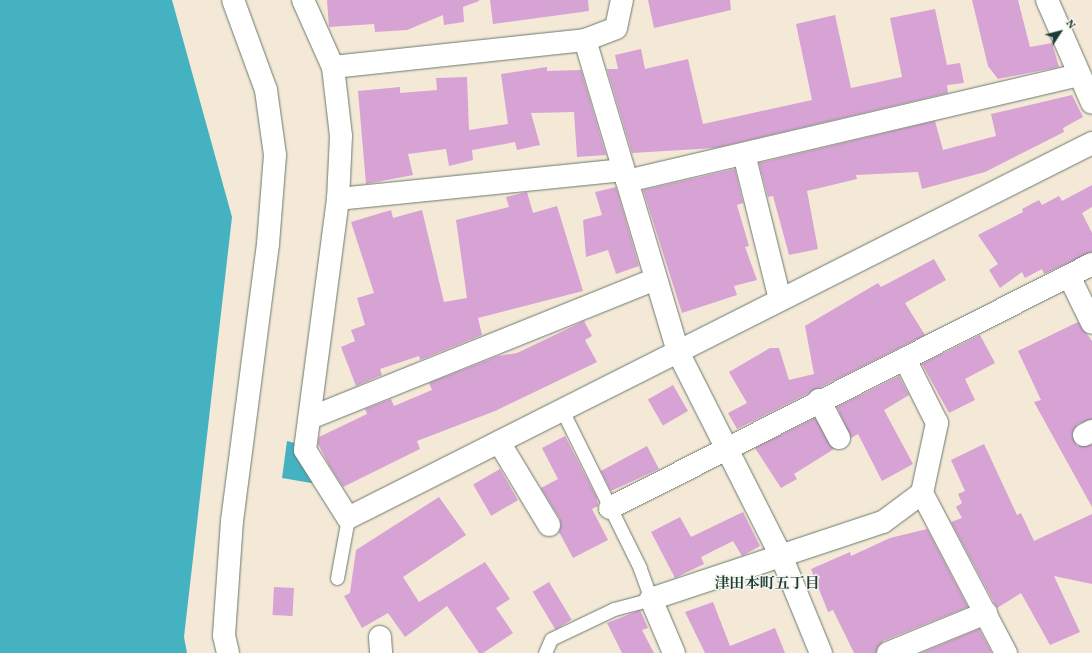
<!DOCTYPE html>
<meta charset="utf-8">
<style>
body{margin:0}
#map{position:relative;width:1092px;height:653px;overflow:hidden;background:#f4e9d7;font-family:Vollkorn,"Noto Serif JP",serif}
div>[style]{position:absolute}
.water>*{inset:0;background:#45b2c2}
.building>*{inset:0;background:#d7a2d4;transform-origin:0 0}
.roads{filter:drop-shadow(0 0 1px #6a796d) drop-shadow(0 0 1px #6a796d)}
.service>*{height:13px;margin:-6.5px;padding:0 6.5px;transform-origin:6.5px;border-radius:6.5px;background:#fff}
.minor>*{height:22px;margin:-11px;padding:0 11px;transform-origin:11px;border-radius:11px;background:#fff}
span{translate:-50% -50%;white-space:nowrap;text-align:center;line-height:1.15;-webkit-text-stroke:3px #f6f6f2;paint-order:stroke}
.neighbourhood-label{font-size:15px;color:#1f3d34;font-weight:700}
.north{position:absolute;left:1040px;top:12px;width:40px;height:40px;-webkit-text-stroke:3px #f6f6f2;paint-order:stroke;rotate:54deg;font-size:11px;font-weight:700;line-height:16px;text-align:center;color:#1f3d34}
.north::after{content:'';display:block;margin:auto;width:14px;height:18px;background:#1f3d34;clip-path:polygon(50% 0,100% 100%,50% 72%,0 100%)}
</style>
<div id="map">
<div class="water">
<i style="clip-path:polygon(0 0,172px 0,232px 217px,184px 637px,187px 653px,0 653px)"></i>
<i style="clip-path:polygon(287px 441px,299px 444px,317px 484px,282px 478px)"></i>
</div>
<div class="building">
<i style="clip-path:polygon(327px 0,479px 0,479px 1px,463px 7px,464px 22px,444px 25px,443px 15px,407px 30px,375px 32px,374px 24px,329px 27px)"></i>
<i style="clip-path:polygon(490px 0,588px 0,589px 11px,493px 24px)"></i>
<i style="clip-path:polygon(648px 0,730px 0,731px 10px,654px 28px)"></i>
<i style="clip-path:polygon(972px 0,1018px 0,1030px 47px,1052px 43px,1059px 67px,998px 79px,988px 66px)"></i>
<i style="clip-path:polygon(935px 9px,947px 65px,960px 63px,964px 83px,947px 85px,948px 93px,715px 148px,632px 153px,607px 69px,618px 69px,615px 55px,641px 49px,645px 69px,688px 59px,703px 124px,812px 100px,796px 24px,835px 15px,851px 88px,902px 77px,890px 18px)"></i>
<i style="clip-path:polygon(547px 67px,547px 71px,581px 70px,606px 155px,577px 157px,574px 112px,531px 113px,540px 145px,517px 150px,515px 142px,472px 150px,473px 160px,449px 166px,446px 149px,408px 154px,413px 175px,366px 184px,358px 91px,400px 87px,400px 93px,437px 90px,436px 78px,467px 77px,469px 130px,508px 124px,501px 74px)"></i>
<i style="clip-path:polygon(1072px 95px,1083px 117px,1063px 128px,1064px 132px,985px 172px,922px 189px,918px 172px,856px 175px,857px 179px,807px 191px,818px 249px,789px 255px,773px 196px,768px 197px,759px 163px,935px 121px,943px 150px,996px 136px,991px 114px)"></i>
<i style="clip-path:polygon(735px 169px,743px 203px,737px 205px,749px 246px,745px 247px,757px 280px,734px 286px,737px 295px,682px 313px,643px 190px)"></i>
<i style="clip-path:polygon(1092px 185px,1092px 207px,1082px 213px,1092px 233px,1092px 252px,1044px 274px,1042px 269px,1025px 278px,1022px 272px,1000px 288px,989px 270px,998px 264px,978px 235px,1023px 212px,1022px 209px,1039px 200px,1042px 205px,1059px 196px,1062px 201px)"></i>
<i style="clip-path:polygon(616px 187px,639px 266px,616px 274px,608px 250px,586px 257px,583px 220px,602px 215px,595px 192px)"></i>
<i style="clip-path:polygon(527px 192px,533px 213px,557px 206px,583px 291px,478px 318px,482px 335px,420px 360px,419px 356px,380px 369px,382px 375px,356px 386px,341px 347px,355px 341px,351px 330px,365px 325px,357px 298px,374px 293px,351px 222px,391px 210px,393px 218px,422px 210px,444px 302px,467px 298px,456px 220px,509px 207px,506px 197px)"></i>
<i style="clip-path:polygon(934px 259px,946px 280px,905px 303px,925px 335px,737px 429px,728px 413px,747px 403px,729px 372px,770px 348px,779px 348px,789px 380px,814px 374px,805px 326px,878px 283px,881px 287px)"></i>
<i style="clip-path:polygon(584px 321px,592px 336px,585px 340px,597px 362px,495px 411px,417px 441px,420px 449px,343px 487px,329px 465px,318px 444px,319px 437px,367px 414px,365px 409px,391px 399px,394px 406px,432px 390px,429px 383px,498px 356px,517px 353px)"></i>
<i style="clip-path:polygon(1078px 322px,1092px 341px,1092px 419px,1078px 424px,1072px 435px,1077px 446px,1092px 445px,1092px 507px,1034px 402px,1041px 400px,1018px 351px)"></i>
<i style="clip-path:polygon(980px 335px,995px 363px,965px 379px,975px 400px,949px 413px,922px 364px)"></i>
<i style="clip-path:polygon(899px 376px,909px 395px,884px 410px,913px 464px,882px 481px,858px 434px,851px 438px,837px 407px)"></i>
<i style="left:673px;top:385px;width:30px;height:29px;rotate:60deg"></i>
<i style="clip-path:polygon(815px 418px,834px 449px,794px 474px,797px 479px,781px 488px,755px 448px)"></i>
<i style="clip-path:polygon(565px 436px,597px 498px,598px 506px,592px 509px,608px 540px,573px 558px,559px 532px,560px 519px,541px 488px,558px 479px,542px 448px)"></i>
<i style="clip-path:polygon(984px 444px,1017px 515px,1021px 513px,1034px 541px,1092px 514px,1092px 584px,1054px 576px,1080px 632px,1050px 645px,1021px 593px,997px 608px,951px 522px,962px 518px,956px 507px,962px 503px,958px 494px,965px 491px,951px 460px)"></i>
<i style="clip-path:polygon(647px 446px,659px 469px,611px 491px,601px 471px)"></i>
<i style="left:500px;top:469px;width:36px;height:31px;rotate:60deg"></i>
<i style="clip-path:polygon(439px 497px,466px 535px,403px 577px,419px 602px,485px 562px,510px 599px,496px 608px,513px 633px,483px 653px,479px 653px,447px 606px,405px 637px,388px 613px,362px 628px,344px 596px,350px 593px,356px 550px)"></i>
<i style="clip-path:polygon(743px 512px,760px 546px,742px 556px,733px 541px,701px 557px,704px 564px,675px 578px,651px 532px,680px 517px,691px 537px)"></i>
<i style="clip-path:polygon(927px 529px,968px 607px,883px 641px,876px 653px,854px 653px,833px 610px,828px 612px,811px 569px,850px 552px,851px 556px,890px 538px)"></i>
<i style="left:549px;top:582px;width:44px;height:19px;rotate:59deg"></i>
<i style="left:274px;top:587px;width:20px;height:28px;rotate:3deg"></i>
<i style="clip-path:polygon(713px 602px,730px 646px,775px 628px,785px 653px,705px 653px,685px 612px)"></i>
<i style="clip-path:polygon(640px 610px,648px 628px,642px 630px,654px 653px,622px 653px,607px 623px)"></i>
<i style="clip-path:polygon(979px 629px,992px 653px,921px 653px)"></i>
</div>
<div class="roads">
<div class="service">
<i style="left:337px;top:578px;width:61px;rotate:-79.6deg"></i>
<i style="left:545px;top:653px;width:15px;rotate:-67deg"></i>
<i style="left:551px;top:639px;width:70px;rotate:-25.5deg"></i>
<i style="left:614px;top:609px;width:38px;rotate:-15deg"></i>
<i style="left:651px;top:599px;width:33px;rotate:-110deg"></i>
<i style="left:640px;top:568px;width:176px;rotate:-116.3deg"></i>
</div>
<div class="minor">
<i style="left:303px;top:0;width:73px;rotate:65.9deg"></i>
<i style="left:333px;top:67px;width:69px;rotate:83.4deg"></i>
<i style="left:341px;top:136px;width:63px;rotate:92.7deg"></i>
<i style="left:338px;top:199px;width:253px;rotate:97.5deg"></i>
<i style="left:305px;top:450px;width:80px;rotate:57.7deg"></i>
<i style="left:348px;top:518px;width:833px;rotate:-26.75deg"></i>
<i style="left:1047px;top:0;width:112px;rotate:66.4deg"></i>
<i style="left:585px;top:40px;width:326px;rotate:73.4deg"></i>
<i style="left:678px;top:352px;width:231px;rotate:63.2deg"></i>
<i style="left:782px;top:558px;width:103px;rotate:67.7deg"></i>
<i style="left:333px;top:67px;width:253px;rotate:-6.1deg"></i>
<i style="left:585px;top:40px;width:33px;rotate:-21deg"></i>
<i style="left:616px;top:28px;width:29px;rotate:-78deg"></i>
<i style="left:744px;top:154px;width:150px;rotate:76.1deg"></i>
<i style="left:627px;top:181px;width:463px;rotate:-13.2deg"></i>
<i style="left:338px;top:199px;width:286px;rotate:-5.8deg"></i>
<i style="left:1069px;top:276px;width:52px;rotate:63.9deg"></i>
<i style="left:819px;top:400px;width:43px;rotate:62.2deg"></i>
<i style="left:310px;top:418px;width:372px;rotate:-21.9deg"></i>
<i style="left:1084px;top:435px;width:9px;rotate:-27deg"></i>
<i style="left:499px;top:442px;width:97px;rotate:58.9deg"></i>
<i style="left:922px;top:493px;width:181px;rotate:62.3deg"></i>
<i style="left:610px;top:508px;width:540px;rotate:-26.85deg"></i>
<i style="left:380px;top:637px;width:16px;rotate:86deg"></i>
<i style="left:228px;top:653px;width:18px;rotate:-103deg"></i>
<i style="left:224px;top:635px;width:114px;rotate:-86deg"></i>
<i style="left:232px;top:521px;width:279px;rotate:-82.6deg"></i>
<i style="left:268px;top:244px;width:89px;rotate:-85.5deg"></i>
<i style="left:275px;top:155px;width:66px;rotate:-97.9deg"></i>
<i style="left:266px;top:90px;width:96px;rotate:-110.1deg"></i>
<i style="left:674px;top:653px;width:59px;rotate:-113.1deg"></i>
<i style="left:651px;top:599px;width:244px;rotate:-18.4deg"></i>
<i style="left:883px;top:522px;width:49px;rotate:-36.6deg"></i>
<i style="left:922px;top:493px;width:72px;rotate:-77.9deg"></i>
<i style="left:937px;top:423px;width:72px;rotate:-116.6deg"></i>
<i style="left:888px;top:653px;width:106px;rotate:-22.2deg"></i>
</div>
</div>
<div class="neighbourhood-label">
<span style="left:767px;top:585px">津田本町五丁目</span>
</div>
<div class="north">N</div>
</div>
